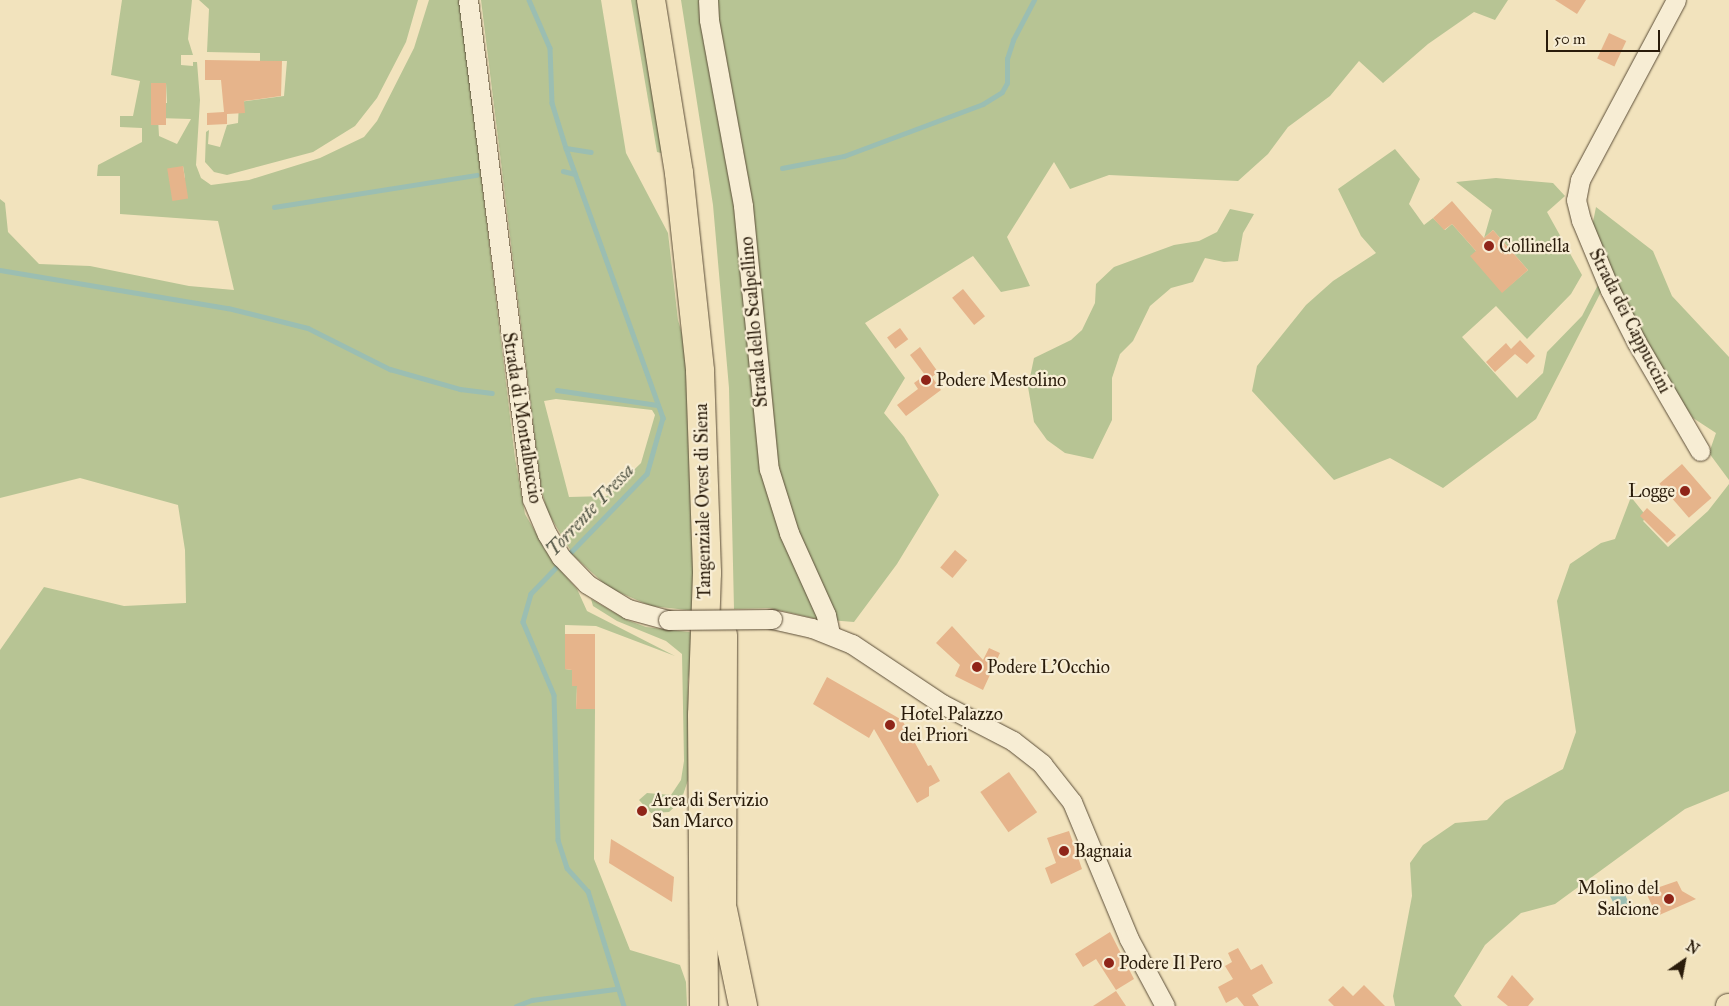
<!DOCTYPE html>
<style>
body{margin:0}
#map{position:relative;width:1729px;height:1006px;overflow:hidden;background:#f2e3bd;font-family:"IM FELL Great Primer",serif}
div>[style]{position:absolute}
.green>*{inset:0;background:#b7c494}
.water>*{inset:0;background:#9bbeb2;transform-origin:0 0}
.stream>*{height:4.5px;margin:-2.25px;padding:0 2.25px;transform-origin:2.25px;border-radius:2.25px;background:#9bbeb2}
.building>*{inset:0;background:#e6b48b;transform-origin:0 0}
.roads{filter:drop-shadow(0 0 1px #5c4e38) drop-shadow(0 0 1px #5c4e38)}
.minor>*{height:19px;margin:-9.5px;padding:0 9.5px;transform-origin:9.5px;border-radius:9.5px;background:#f7edd4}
.major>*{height:24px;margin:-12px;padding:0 12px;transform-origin:12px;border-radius:12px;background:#f2e3bd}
.highway>*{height:28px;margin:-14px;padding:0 14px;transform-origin:14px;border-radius:14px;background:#f2e3bd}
.bridges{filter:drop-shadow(0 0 1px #5c4e38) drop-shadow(0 0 1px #5c4e38)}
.minor-bridge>*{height:19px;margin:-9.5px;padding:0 9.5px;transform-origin:9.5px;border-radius:9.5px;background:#f7edd4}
.dots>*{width:14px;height:14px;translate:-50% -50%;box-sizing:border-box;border:2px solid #f7edd4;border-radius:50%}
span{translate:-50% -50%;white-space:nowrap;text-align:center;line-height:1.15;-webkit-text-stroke:4.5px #f7edd4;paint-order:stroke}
.poi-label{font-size:18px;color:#2a1c0b}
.left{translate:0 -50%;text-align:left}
.right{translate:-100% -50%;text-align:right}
.street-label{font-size:18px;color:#2a1c0b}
.water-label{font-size:19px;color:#525545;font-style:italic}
.north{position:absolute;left:1659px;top:936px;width:50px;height:50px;-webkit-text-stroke:4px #f7edd4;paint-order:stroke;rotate:33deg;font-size:14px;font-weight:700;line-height:20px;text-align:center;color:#2a1c0b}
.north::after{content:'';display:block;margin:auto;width:18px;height:22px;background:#2a1c0b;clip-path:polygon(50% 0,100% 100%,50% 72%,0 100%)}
.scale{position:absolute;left:1546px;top:30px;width:114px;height:22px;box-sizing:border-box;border:2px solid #2a1c0b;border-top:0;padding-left:6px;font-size:15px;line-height:18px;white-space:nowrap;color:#2a1c0b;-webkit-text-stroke:4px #f7edd4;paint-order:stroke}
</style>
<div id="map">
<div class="green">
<i style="clip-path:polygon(evenodd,122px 0,192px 0,188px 39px,193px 55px,181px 55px,181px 65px,193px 66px,193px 62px,197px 62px,200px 100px,196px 165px,201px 178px,211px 185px,249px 180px,320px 158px,364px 137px,377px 121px,414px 48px,429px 0,460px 0,515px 458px,525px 514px,552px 561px,577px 589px,587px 611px,675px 656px,596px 626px,565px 625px,565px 669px,572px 670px,572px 685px,577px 686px,576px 709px,595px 709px,594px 859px,630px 950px,680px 965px,686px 982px,687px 1006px,0 1006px,0 650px,44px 587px,124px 606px,186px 603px,185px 550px,178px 505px,80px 478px,0 498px,0 199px,5px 203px,8px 232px,39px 264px,90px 266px,189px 286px,234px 290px,218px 221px,120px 214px,120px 176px,97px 176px,98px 165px,142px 142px,142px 128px,120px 127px,120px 116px,133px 116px,140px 81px,111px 75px,122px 0,151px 83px,166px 83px,167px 103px,152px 104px,151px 83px,122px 0,158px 118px,191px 119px,177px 144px,159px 136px,158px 118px,122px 0,183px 166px,185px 178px,169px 181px,183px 166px)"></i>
<i style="clip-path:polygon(199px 0,418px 0,406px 42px,377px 98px,355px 126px,313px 152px,227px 175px,214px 172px,205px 162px,206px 132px,209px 130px,208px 144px,220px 147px,227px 125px,238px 123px,239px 102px,284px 96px,287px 61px,260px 61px,260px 53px,207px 52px,209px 9px)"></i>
<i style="clip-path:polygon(evenodd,481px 0,601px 0,626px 153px,668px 233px,678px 320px,692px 368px,696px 611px,651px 606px,609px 588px,574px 556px,547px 511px,541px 487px,481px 0,556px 399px,652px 410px,655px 415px,641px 463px,607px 496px,569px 497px,544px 401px,556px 399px)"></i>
<i style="clip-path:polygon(631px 0,643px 0,666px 152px,661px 153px,657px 152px)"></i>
<i style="clip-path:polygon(681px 0,1508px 0,1495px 20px,1474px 12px,1428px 44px,1383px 83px,1359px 61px,1330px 96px,1288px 127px,1268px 154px,1238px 181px,1109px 175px,1070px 189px,1054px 162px,1007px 237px,1030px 286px,1001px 292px,973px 256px,865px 323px,905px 378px,884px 413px,904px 437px,939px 495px,897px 564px,854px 622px,817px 619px,770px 608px,734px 609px,729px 388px,713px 205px)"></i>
<i style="clip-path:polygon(1395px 149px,1420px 179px,1409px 204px,1424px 225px,1433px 218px,1445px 230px,1452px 224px,1476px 251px,1502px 292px,1528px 270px,1493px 230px,1484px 238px,1492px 210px,1456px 182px,1496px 178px,1553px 183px,1565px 196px,1547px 212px,1582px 275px,1571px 294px,1527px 339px,1496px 306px,1462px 337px,1517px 398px,1543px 373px,1547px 352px,1582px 316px,1598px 285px,1603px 288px,1536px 419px,1443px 488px,1390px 458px,1334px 480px,1252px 391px,1257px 366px,1306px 305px,1333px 281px,1376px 253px,1361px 236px,1338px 189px)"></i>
<i style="clip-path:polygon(1596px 207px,1653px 251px,1672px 296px,1729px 357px,1729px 480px,1709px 453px,1716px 433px,1693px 418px,1645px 345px,1592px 227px)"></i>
<i style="clip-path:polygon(1230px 209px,1254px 214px,1243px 233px,1238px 261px,1224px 262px,1205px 258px,1193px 282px,1171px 288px,1150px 306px,1133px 341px,1120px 354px,1112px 378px,1112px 420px,1093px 459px,1065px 453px,1047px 440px,1034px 422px,1028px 387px,1034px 358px,1071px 340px,1082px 330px,1095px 303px,1096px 284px,1114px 267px,1174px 245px,1199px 241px,1217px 232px)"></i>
<i style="clip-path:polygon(1729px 484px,1729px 791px,1685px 809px,1555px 904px,1521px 913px,1485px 945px,1454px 996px,1462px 1006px,1395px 1006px,1393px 996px,1412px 896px,1410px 863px,1423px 845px,1455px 823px,1487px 820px,1505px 801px,1563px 769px,1576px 732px,1557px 601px,1570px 564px,1601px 543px,1615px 539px,1631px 497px,1647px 517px,1643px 521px,1668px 547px,1708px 511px)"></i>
<i style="clip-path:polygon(591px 599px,627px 620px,646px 627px,697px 633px,688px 680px,690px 774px,681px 801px,669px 812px,651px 813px,639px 800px,647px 793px,671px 795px,681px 780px,684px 761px,682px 654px,666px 641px,617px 621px,593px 606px)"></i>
</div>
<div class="water">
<i style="left:1620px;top:884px;width:26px;height:14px;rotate:65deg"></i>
</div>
<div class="stream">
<i style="left:529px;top:0;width:52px;rotate:66.4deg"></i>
<i style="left:550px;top:48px;width:55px;rotate:87.9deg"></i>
<i style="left:552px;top:103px;width:47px;rotate:72.7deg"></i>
<i style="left:566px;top:148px;width:287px;rotate:70.2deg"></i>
<i style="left:663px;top:418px;width:58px;rotate:105.9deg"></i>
<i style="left:647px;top:474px;width:117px;rotate:134deg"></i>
<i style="left:566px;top:148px;width:25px;rotate:9deg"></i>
<i style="left:782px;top:168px;width:63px;rotate:-11deg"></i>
<i style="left:844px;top:156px;width:148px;rotate:-20.5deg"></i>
<i style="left:983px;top:104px;width:22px;rotate:-32deg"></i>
<i style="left:1002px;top:92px;width:10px;rotate:-61deg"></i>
<i style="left:1007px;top:83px;width:24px;rotate:-90deg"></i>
<i style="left:1007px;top:59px;width:20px;rotate:-72deg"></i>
<i style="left:1013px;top:40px;width:45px;rotate:-62.3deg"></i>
<i style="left:563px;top:171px;width:12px;rotate:14deg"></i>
<i style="left:274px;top:207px;width:205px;rotate:-9deg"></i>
<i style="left:0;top:270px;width:231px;rotate:9.5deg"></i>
<i style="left:228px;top:308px;width:82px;rotate:14deg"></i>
<i style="left:308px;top:328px;width:92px;rotate:26.6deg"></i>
<i style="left:390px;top:369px;width:73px;rotate:15.9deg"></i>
<i style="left:460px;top:389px;width:32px;rotate:7deg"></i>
<i style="left:557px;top:390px;width:101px;rotate:8.5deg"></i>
<i style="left:561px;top:563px;width:43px;rotate:134.1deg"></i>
<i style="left:531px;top:594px;width:29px;rotate:106deg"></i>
<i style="left:523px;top:622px;width:79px;rotate:67deg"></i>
<i style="left:554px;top:695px;width:145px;rotate:88.4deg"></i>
<i style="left:558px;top:840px;width:29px;rotate:72deg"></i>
<i style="left:567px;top:868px;width:31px;rotate:48deg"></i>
<i style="left:588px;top:891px;width:121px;rotate:72.6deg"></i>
<i style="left:516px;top:1006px;width:17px;rotate:-21deg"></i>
<i style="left:532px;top:1000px;width:85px;rotate:-7.5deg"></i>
</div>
<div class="building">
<i style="clip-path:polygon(1555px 0,1586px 0,1577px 14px)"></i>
<i style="left:1609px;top:33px;width:19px;height:28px;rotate:25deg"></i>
<i style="clip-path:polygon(205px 60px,282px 61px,281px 96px,244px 101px,245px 113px,227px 114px,227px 124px,207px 125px,207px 113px,224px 112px,221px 80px,205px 80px)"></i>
<i style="left:151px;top:83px;width:15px;height:42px"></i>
<i style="left:183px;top:166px;width:33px;height:16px;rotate:81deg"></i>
<i style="clip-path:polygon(1452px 201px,1484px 238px,1493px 230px,1528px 270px,1502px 293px,1470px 256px,1476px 251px,1452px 224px,1444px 230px,1433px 218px)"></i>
<i style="left:963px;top:289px;width:35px;height:14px;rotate:51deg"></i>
<i style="left:900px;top:328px;width:14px;height:16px;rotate:54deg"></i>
<i style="clip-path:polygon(1520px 340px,1535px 356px,1527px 364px,1515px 354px,1495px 372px,1486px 362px,1506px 343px,1511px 349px)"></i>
<i style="clip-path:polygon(920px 347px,938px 372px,932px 377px,941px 390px,906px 416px,897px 405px,918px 389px,914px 383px,925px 375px,910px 355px)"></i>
<i style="left:1682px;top:464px;width:45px;height:30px;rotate:49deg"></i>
<i style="clip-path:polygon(1647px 508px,1676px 535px,1667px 543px,1640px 516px)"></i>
<i style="left:955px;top:550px;width:16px;height:23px;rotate:40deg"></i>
<i style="clip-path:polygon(952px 626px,983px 660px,989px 648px,1000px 653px,983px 690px,955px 676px,960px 665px,936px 643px)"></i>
<i style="clip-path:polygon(565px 634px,595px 634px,595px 709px,576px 709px,577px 686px,572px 686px,572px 670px,565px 669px)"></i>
<i style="clip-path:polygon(827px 677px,902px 720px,928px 766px,931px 765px,940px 781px,929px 787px,929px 796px,917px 803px,874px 729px,869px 738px,813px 704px)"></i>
<i style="left:1009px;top:772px;width:49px;height:35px;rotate:55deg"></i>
<i style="clip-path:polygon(1069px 831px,1082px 869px,1051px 884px,1045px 868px,1056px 863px,1047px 838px)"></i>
<i style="clip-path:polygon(611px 839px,674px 877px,672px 902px,609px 863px)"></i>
<i style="clip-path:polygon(1677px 881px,1682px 891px,1696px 899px,1657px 916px,1648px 897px,1648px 891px)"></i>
<i style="clip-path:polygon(1110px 932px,1134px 979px,1116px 990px,1096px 959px,1083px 967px,1075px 954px)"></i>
<i style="clip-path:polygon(1238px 948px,1251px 970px,1262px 964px,1273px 983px,1252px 995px,1259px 1006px,1244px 1006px,1237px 997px,1226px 1003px,1218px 987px,1233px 979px,1225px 966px,1232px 962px,1228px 953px)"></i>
<i style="clip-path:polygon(1512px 975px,1534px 999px,1528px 1006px,1508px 1006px,1497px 997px)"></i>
<i style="clip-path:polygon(1364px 985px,1385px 1006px,1334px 1006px,1328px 1000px,1343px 986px,1353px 996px)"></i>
<i style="clip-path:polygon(1116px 991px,1126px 1006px,1093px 1006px)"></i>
</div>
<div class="roads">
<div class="minor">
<i style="left:468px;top:0;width:503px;rotate:82.69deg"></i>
<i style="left:532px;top:499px;width:38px;rotate:67deg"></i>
<i style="left:547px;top:534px;width:27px;rotate:59deg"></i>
<i style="left:561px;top:557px;width:37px;rotate:46deg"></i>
<i style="left:587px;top:584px;width:48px;rotate:31.4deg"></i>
<i style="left:628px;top:609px;width:41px;rotate:15.4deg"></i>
<i style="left:708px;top:0;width:20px;rotate:87deg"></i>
<i style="left:709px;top:20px;width:189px;rotate:79.6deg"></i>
<i style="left:743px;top:206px;width:264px;rotate:84.4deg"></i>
<i style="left:769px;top:469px;width:67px;rotate:72.6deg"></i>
<i style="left:789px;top:533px;width:90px;rotate:65.7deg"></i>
<i style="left:826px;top:615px;width:19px;rotate:78deg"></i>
<i style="left:1676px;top:0;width:204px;rotate:118.1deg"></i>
<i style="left:1580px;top:180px;width:20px;rotate:101deg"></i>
<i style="left:1576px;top:200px;width:21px;rotate:76deg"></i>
<i style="left:1581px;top:220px;width:76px;rotate:67.5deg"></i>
<i style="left:1610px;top:290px;width:59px;rotate:63deg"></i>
<i style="left:1637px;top:343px;width:125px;rotate:59.7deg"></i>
<i style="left:772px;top:619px;width:41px;rotate:12.7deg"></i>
<i style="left:812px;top:628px;width:43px;rotate:21.8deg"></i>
<i style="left:852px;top:644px;width:108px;rotate:33.7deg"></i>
<i style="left:942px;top:704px;width:80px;rotate:27.5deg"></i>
<i style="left:1013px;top:741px;width:37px;rotate:38deg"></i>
<i style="left:1042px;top:764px;width:48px;rotate:51.7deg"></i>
<i style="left:1072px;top:802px;width:148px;rotate:67.4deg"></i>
<i style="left:1129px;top:939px;width:76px;rotate:61.8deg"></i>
</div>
<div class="major">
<i style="left:1728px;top:1006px;width:1px"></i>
</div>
<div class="highway">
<i style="left:651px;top:0;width:175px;rotate:80.8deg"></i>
<i style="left:679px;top:173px;width:199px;rotate:83.9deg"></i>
<i style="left:700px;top:371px;width:202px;rotate:88deg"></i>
<i style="left:707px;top:573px;width:142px;rotate:92deg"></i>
<i style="left:702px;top:715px;width:291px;rotate:89.6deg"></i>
<i style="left:723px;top:910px;width:98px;rotate:78.2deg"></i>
<i style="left:722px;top:927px;width:292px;rotate:-89.8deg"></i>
</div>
</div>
<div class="bridges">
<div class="minor-bridge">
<i style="left:668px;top:620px;width:104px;rotate:-0.6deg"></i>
</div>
</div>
<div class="dots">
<i style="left:1489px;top:246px;background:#8f2418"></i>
<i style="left:926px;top:380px;background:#8f2418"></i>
<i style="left:1685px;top:491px;background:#8f2418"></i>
<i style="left:977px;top:667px;background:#8f2418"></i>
<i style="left:890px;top:725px;background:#8f2418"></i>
<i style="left:642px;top:811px;background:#8f2418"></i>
<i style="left:1064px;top:851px;background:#8f2418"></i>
<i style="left:1669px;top:899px;background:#8f2418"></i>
<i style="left:1109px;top:963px;background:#8f2418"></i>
</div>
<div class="poi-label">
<span class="left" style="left:1499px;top:246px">Collinella</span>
<span class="left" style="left:936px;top:380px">Podere Mestolino</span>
<span class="right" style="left:1675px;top:491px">Logge</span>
<span class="left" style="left:987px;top:667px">Podere L'Occhio</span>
<span class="left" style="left:900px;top:725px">Hotel Palazzo<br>dei Priori</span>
<span class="left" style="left:652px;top:811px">Area di Servizio<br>San Marco</span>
<span class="left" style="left:1074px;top:851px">Bagnaia</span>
<span class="right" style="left:1659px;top:899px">Molino del<br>Salcione</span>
<span class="left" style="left:1119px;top:963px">Podere Il Pero</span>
</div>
<div class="street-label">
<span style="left:1630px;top:321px;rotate:63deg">Strada dei Cappuccini</span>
<span style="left:754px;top:322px;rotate:-95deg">Strada dello Scalpellino</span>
<span style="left:522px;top:418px;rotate:81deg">Strada di Montalbuccio</span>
<span style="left:703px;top:501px;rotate:-91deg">Tangenziale Ovest di Siena</span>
</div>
<div class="water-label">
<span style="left:590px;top:510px;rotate:-47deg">Torrente Tressa</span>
</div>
<div class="north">N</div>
<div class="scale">50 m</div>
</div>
